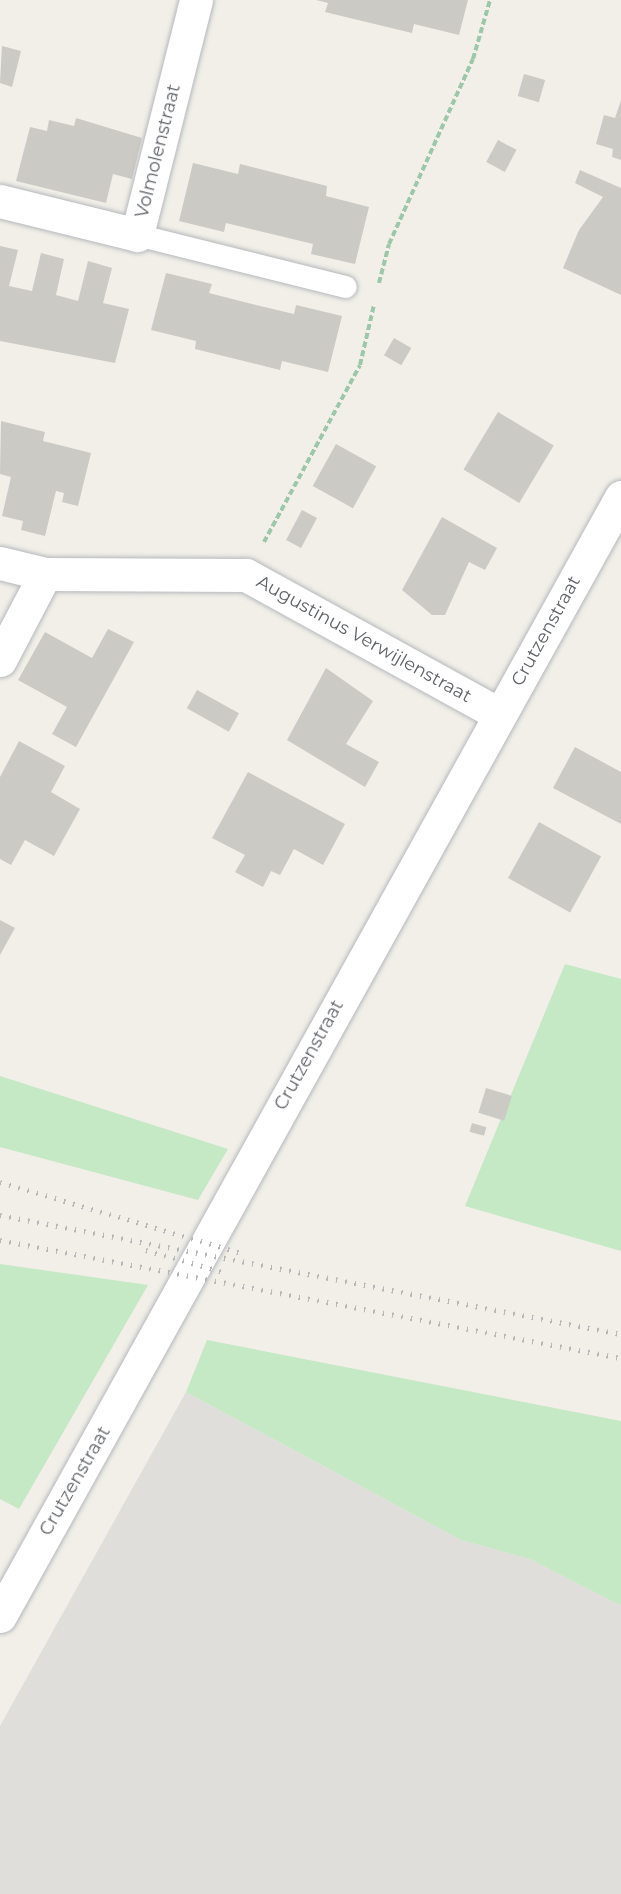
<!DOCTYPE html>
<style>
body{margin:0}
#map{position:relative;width:621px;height:1894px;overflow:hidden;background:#f1efe8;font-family:Montserrat,sans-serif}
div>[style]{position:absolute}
.industrial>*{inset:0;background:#e0deda}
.green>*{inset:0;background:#c5e8c5}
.building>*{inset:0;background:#cccac5;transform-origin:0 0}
.path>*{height:4px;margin-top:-2px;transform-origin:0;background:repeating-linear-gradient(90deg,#9cc7a9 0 6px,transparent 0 9px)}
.roads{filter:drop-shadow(0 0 2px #b5b8bc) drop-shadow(0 0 2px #b5b8bc)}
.lane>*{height:22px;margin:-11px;padding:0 11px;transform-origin:11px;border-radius:11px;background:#fff}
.street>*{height:33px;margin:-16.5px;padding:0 16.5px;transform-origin:16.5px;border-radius:16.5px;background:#fff}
.rail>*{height:4.5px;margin-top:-2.25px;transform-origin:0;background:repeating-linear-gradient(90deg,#b6b7b8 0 1.5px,transparent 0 9.5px)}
span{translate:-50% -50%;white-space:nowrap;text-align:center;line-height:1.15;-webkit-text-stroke:6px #fff;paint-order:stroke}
.street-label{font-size:18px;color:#5f6368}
</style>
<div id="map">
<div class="industrial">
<i style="clip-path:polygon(186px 1392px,461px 1540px,530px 1559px,621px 1606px,621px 1894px,0 1894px,0 1726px)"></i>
</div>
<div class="green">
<i style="clip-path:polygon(565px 964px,621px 979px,621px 1251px,465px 1206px)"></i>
<i style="clip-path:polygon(0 1076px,228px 1149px,198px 1200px,0 1147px)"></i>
<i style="clip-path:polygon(0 1264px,148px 1285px,19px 1509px,0 1499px)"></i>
<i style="clip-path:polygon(207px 1340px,621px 1421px,621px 1606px,530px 1559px,461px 1540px,186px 1392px)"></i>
</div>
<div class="building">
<i style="clip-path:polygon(316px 0,468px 0,459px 35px,414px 24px,412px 33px,325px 12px,328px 3px)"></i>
<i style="clip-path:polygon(2px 46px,21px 51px,12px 87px,0 83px)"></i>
<i style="left:524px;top:74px;width:22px;height:23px;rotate:16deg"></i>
<i style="clip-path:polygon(621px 100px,621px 160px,612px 157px,613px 149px,596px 144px,604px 115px,615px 118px)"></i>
<i style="clip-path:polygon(76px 118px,142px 138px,132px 179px,113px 174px,106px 203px,16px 181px,30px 127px,47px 131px,49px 120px,74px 126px)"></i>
<i style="left:498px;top:140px;width:21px;height:25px;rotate:28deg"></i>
<i style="clip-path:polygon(193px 163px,238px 174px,240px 164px,327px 186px,326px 196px,369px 207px,355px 264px,311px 254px,313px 244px,226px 223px,224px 232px,179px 221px)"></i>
<i style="clip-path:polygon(580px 170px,621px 188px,621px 295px,563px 268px,579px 230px,603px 197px,575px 183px)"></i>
<i style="clip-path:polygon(0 246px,18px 250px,9px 286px,32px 291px,41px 253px,64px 259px,56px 295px,78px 301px,88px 261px,112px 268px,103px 303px,129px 309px,115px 363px,0 341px)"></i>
<i style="clip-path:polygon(166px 273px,212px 284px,209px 293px,252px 304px,294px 314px,296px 305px,342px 316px,328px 372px,282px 361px,280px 370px,195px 349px,196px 341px,151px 330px)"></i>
<i style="left:394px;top:338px;width:20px;height:20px;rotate:30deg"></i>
<i style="left:498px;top:412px;width:65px;height:67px;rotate:31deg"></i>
<i style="clip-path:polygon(1px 421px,45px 432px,43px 441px,91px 453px,78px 506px,62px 502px,64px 493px,56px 491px,45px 536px,21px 530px,23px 521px,2px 516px,11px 477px,0 474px)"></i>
<i style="left:336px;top:444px;width:46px;height:48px;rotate:29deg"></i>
<i style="left:302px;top:510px;width:17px;height:34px;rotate:28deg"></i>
<i style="clip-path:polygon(442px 517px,497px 548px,485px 570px,469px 562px,445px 615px,432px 615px,402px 590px)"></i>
<i style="clip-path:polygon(108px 629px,134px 642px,76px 747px,52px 734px,67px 707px,18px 680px,45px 632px,92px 658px)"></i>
<i style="clip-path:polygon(326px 668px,373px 701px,346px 744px,379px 762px,365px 787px,287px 740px)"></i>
<i style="left:197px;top:690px;width:48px;height:21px;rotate:29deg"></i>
<i style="clip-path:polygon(19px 741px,65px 766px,51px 792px,80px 809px,54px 856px,25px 840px,11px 865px,0 859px,0 777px)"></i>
<i style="clip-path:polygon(575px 747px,621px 772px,621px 824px,553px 788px)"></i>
<i style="clip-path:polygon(248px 772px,345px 824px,323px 865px,294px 849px,280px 875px,271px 871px,263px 887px,235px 872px,245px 855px,212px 838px)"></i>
<i style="left:539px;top:822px;width:71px;height:64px;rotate:29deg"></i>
<i style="clip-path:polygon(0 920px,15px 928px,0 955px)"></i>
<i style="left:486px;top:1088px;width:27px;height:26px;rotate:17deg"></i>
<i style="left:472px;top:1123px;width:15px;height:9px;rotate:16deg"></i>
</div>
<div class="path">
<i style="left:379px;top:283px;width:40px;rotate:-75.6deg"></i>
<i style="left:389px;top:244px;width:203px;rotate:-65.6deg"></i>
<i style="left:473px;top:59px;width:61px;rotate:-73.9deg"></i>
<i style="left:264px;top:542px;width:201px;rotate:-61.5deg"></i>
<i style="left:360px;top:365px;width:62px;rotate:-76.9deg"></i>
</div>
<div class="roads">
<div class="lane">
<i style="left:137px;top:235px;width:215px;rotate:14deg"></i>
</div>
<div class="street">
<i style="left:0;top:201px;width:141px;rotate:13.9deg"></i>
<i style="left:137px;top:235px;width:242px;rotate:-75.9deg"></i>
<i style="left:0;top:563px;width:46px;rotate:13.7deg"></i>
<i style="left:45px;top:574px;width:201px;rotate:0.3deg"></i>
<i style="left:246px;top:575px;width:289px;rotate:28.8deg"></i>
<i style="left:0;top:660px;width:97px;rotate:-62.4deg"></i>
<i style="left:0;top:1616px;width:1280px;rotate:-60.97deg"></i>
</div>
</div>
<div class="rail">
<i style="left:0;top:1182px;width:252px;rotate:16.4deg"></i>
<i style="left:0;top:1215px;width:632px;rotate:10.85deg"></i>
<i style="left:0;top:1240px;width:632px;rotate:10.76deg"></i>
<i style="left:146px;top:1250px;width:81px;rotate:15.8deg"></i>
</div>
<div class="street-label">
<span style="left:158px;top:151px;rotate:-76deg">Volmolenstraat</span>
<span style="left:546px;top:631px;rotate:-61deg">Crutzenstraat</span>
<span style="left:364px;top:639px;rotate:29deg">Augustinus Verwijlenstraat</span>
<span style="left:309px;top:1055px;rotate:-61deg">Crutzenstraat</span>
<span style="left:75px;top:1481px;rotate:-60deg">Crutzenstraat</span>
</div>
</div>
